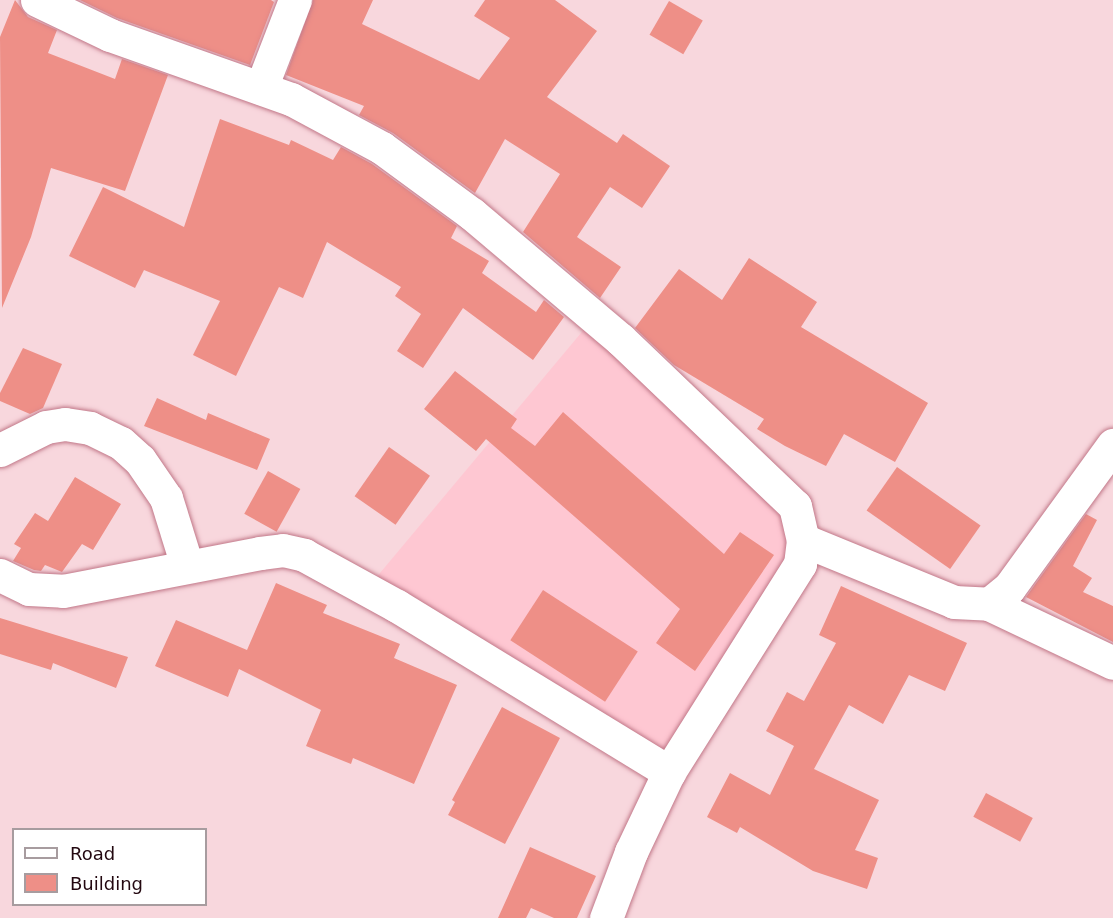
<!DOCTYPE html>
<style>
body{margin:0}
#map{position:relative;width:1113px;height:918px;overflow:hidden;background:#f8d7dd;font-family:"DejaVu Sans",sans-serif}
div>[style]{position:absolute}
.built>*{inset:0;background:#fec7d2}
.building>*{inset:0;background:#ee8f87;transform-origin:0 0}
.roads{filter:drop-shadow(0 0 2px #c17788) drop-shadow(0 0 2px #c17788)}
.minor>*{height:33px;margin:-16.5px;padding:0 16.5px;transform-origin:16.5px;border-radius:16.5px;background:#fff}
span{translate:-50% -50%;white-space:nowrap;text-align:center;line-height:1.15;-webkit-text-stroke:4.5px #fff;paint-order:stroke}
.legend{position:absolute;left:12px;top:828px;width:195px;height:78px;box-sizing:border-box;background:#fff;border:2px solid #a79c9f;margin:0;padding:8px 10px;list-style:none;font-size:18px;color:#230810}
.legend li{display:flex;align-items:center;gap:12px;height:30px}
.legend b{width:30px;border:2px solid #a79c9f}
</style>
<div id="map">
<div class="built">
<i style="clip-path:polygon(586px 327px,771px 491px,796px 542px,670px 754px,375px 579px)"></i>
</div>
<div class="building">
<i style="clip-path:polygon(15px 0,28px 17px,57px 30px,48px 53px,115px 79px,122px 59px,168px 75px,125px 191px,51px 168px,31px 237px,2px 308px,0 37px)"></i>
<i style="clip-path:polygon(80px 0,271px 0,274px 2px,250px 65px,117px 18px)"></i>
<i style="clip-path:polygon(313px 0,373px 0,362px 24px,479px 80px,510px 38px,474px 16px,485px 0,555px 0,597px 31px,547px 97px,617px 143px,623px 134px,670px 166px,642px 208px,610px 187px,577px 237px,621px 267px,600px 298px,523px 232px,560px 174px,505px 139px,475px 193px,393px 133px,359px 115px,364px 106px,286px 75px)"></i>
<i style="left:669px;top:1px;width:39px;height:39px;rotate:30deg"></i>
<i style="clip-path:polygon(220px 119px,289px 145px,291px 140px,333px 160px,341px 147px,372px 164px,457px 226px,451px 238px,489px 261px,482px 273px,536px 312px,544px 300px,564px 317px,533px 360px,463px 308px,423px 368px,397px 351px,421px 314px,395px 296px,401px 287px,327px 242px,303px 298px,279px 287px,236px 376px,193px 355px,220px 301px,144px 270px,135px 288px,69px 256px,103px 187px,184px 227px)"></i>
<i style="clip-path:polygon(749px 258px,817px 302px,801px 327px,928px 403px,895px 462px,844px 434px,826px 466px,785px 446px,757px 429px,764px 419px,674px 365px,635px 328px,679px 269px,722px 300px)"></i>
<i style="clip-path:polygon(23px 348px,62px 364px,43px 408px,30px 414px,0 401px,0 393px)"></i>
<i style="clip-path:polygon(455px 371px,517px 419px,511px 428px,535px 446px,563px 412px,724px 554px,740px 532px,774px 555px,695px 671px,656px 643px,680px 609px,486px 439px,476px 451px,424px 409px)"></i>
<i style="clip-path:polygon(157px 398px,206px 420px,208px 413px,270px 439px,257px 470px,144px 426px)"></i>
<i style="left:389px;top:447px;width:50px;height:60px;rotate:35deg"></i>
<i style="left:897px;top:467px;width:102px;height:53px;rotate:35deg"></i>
<i style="left:268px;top:471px;width:37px;height:49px;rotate:29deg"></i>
<i style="clip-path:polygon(75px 477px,121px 504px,93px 550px,82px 544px,62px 572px,45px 565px,41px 571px,34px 570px,13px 561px,21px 548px,14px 544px,35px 513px,48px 521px)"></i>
<i style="clip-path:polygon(1086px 514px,1097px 520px,1073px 566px,1092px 578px,1083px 592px,1113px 606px,1113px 642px,1026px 597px)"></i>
<i style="clip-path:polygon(276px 583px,327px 605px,323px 613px,400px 644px,394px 658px,457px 685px,414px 784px,353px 758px,351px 764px,306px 746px,321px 710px,239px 669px,228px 697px,155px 666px,176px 620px,247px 650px)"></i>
<i style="clip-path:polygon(841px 586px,967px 643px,945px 691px,909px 675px,883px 724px,849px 705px,814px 769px,879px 800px,855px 850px,878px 858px,867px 889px,813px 871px,740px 827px,737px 833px,707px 817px,730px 773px,770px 795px,794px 746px,766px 731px,787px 692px,804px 701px,836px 643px,819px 635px)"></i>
<i style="left:543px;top:590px;width:113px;height:60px;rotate:33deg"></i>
<i style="clip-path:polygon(0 618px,128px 657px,116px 688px,53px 663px,51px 670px,0 654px)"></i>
<i style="clip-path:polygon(502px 707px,560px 738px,505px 844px,448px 815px,455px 802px,452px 800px)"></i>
<i style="left:986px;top:793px;width:53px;height:27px;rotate:28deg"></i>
<i style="clip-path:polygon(530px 847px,596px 876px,577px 918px,554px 918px,531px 908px,526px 918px,498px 918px)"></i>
</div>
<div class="roads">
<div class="minor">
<i style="left:37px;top:0;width:81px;rotate:25.6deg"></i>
<i style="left:110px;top:35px;width:192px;rotate:19.5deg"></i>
<i style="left:291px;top:99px;width:103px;rotate:28.3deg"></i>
<i style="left:382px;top:148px;width:112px;rotate:36.3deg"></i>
<i style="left:472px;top:214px;width:194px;rotate:40.2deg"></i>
<i style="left:620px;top:339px;width:242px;rotate:43.7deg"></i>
<i style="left:795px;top:506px;width:35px;rotate:77deg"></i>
<i style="left:803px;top:540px;width:24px;rotate:97deg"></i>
<i style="left:800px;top:564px;width:246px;rotate:122.2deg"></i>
<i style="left:669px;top:772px;width:89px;rotate:115.4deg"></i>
<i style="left:631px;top:852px;width:71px;rotate:110.7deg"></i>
<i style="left:261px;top:88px;width:94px;rotate:-68.9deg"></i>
<i style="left:0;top:450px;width:51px;rotate:-26.6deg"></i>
<i style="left:46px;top:427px;width:19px;rotate:-9deg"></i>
<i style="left:65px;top:424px;width:25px;rotate:9deg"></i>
<i style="left:90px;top:428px;width:34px;rotate:26deg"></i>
<i style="left:121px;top:443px;width:25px;rotate:42deg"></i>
<i style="left:140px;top:460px;width:46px;rotate:55.6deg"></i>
<i style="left:166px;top:498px;width:71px;rotate:72.8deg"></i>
<i style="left:803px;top:540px;width:163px;rotate:22.3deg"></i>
<i style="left:954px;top:602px;width:35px;rotate:3deg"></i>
<i style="left:989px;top:604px;width:26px;rotate:-39deg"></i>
<i style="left:1009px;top:588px;width:177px;rotate:-54deg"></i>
<i style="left:0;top:575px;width:32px;rotate:26deg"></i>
<i style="left:29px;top:589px;width:34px;rotate:3deg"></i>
<i style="left:63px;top:591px;width:201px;rotate:-10.9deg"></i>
<i style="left:260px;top:553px;width:23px;rotate:-7deg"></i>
<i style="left:283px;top:550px;width:22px;rotate:13deg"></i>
<i style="left:304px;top:555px;width:106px;rotate:28.7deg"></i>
<i style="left:397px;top:606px;width:319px;rotate:31.4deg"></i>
<i style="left:989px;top:604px;width:137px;rotate:25.4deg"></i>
</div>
</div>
<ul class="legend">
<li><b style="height:8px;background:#fff"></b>Road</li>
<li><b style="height:16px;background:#ee8f87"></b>Building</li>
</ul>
</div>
